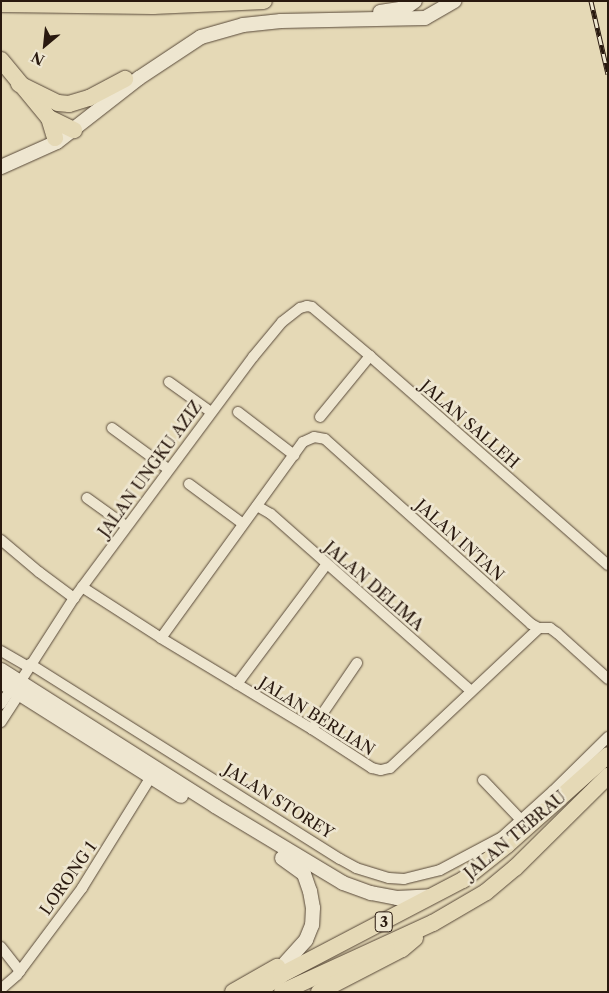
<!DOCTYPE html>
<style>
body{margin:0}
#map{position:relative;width:609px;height:993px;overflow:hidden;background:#e5d9b6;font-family:"Libre Caslon Text",serif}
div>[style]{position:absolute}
.roads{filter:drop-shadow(0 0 1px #584939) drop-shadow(0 0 1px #584939)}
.minor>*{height:10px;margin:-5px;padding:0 5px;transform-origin:5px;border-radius:5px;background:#eee6d0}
.secondary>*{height:14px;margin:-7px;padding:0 7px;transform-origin:7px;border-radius:7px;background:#eee6d0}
.primary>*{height:16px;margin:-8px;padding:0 8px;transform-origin:8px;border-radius:8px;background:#e5d9b6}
.trunk>*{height:16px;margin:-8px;padding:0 8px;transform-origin:8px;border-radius:8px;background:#e5d9b6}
.rail>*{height:5px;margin-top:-2.5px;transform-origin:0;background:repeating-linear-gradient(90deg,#eee6d0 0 9px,#29190f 0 18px);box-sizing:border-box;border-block:1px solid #29190f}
span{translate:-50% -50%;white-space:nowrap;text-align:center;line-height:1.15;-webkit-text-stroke:5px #eee6d0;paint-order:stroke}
.shield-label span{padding:1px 4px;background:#eee6d0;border:1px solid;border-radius:4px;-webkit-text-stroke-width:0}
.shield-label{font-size:15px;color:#29190f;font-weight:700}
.street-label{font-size:16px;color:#29190f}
.frame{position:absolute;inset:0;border:2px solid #29190f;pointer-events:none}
.north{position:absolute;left:20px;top:20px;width:50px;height:50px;-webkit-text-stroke:4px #eee6d0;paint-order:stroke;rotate:208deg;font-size:14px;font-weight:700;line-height:20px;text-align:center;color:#29190f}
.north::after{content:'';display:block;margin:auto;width:18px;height:22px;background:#29190f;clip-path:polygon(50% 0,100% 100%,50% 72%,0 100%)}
</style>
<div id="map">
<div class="roads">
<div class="minor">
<i style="left:169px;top:382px;width:52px;rotate:35.5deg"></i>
<i style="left:238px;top:412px;width:71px;rotate:37.5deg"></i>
<i style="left:320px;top:417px;width:79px;rotate:-50.7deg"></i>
<i style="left:112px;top:428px;width:69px;rotate:36.2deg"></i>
<i style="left:189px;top:484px;width:67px;rotate:36.5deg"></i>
<i style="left:87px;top:498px;width:48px;rotate:35.7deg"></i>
<i style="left:257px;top:506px;width:16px;rotate:30deg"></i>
<i style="left:271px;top:514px;width:267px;rotate:41.5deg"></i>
<i style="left:1px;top:540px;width:50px;rotate:40.1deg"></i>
<i style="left:39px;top:572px;width:44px;rotate:36.6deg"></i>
<i style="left:82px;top:587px;width:94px;rotate:32.8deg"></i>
<i style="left:161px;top:638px;width:176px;rotate:31.1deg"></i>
<i style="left:312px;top:729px;width:72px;rotate:33deg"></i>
<i style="left:372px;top:768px;width:9px;rotate:13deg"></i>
<i style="left:381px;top:770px;width:9px;rotate:-13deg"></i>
<i style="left:390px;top:768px;width:204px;rotate:-43.2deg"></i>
<i style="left:161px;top:638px;width:242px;rotate:-54.1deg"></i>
<i style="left:303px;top:442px;width:12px;rotate:-24deg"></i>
<i style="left:314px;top:437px;width:11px;rotate:10deg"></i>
<i style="left:325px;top:439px;width:277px;rotate:41.9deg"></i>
<i style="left:531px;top:624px;width:9px;rotate:27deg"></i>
<i style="left:539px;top:628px;width:11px"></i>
<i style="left:550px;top:628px;width:9px;rotate:36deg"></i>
<i style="left:557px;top:633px;width:69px;rotate:42deg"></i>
<i style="left:1px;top:651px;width:32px;rotate:30deg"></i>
<i style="left:30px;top:664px;width:366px;rotate:32.2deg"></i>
<i style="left:340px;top:859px;width:18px;rotate:29deg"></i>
<i style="left:356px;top:868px;width:34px;rotate:17deg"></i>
<i style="left:389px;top:878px;width:15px;rotate:4deg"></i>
<i style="left:404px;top:879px;width:37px;rotate:-14deg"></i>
<i style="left:440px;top:870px;width:70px;rotate:-28deg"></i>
<i style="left:502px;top:837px;width:69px;rotate:-42deg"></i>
<i style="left:553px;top:791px;width:77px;rotate:-44.5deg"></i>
<i style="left:237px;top:684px;width:149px;rotate:-53.2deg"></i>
<i style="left:1px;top:704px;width:18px;rotate:-56deg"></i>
<i style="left:11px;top:689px;width:11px;rotate:-38deg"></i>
<i style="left:20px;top:682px;width:100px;rotate:-57.3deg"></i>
<i style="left:74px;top:598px;width:300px;rotate:-53.4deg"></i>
<i style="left:253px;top:357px;width:45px;rotate:-50.4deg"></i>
<i style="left:282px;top:322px;width:23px;rotate:-38deg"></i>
<i style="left:300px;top:308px;width:7px;rotate:-16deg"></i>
<i style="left:307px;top:306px;width:5px;rotate:11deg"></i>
<i style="left:312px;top:307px;width:76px;rotate:40.2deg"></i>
<i style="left:370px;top:356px;width:317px;rotate:41.3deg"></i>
<i style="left:1px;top:722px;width:33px;rotate:-57deg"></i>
<i style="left:19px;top:694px;width:6px;rotate:-81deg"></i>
<i style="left:312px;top:729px;width:80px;rotate:-55.7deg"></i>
<i style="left:483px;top:780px;width:57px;rotate:46.4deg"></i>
<i style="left:1px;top:947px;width:31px;rotate:52deg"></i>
<i style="left:1px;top:989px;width:21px;rotate:-41deg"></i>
<i style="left:17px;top:975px;width:109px;rotate:-53.2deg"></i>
<i style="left:82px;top:888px;width:137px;rotate:-58.2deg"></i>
</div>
<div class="secondary">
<i style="left:380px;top:12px;width:25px;rotate:-9deg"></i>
<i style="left:405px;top:8px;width:12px;rotate:-35deg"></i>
<i style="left:1px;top:167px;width:61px;rotate:-24.1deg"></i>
<i style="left:57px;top:142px;width:104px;rotate:-38deg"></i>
<i style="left:139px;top:78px;width:74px;rotate:-33.5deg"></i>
<i style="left:201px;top:37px;width:44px;rotate:-15.9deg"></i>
<i style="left:243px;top:25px;width:38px;rotate:-6deg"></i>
<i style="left:281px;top:21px;width:144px;rotate:-1.2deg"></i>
<i style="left:425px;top:18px;width:34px;rotate:-30deg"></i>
<i style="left:1px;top:670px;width:254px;rotate:32.4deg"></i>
<i style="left:215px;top:806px;width:149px;rotate:31deg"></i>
<i style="left:343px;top:883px;width:30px;rotate:20deg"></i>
<i style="left:371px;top:893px;width:26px;rotate:11deg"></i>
<i style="left:397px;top:898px;width:34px;rotate:-3deg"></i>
<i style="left:1px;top:682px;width:213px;rotate:32.3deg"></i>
<i style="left:282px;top:858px;width:27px;rotate:36deg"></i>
<i style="left:304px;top:874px;width:18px;rotate:71deg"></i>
<i style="left:310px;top:891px;width:17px;rotate:80deg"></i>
<i style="left:313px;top:908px;width:17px;rotate:93deg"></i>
<i style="left:312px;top:925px;width:16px;rotate:112deg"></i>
<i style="left:306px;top:940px;width:31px;rotate:132deg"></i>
</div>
<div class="primary">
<i style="left:1px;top:60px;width:75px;rotate:50.4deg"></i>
<i style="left:49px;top:118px;width:21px;rotate:73deg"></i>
<i style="left:19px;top:84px;width:43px;rotate:26deg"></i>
<i style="left:58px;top:103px;width:11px;rotate:5deg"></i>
<i style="left:69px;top:104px;width:21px;rotate:-17deg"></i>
<i style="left:89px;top:98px;width:41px;rotate:-27.8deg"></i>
<i style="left:49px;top:118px;width:28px;rotate:26deg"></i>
</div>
<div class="trunk">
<i style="left:1px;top:4px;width:152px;rotate:0.8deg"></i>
<i style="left:153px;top:6px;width:111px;rotate:-2.6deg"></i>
<i style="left:233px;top:992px;width:51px;rotate:-29.6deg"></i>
<i style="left:257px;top:992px;width:29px;rotate:-35deg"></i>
<i style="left:281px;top:975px;width:205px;rotate:-27.6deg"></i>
<i style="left:463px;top:880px;width:56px;rotate:-38.5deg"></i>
<i style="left:507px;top:845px;width:135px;rotate:-41.7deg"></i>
<i style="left:282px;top:992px;width:166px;rotate:-24.6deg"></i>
<i style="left:433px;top:923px;width:61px;rotate:-30.3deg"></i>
<i style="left:486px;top:892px;width:38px;rotate:-40deg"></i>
<i style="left:515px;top:868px;width:131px;rotate:-44.7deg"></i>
<i style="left:319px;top:992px;width:93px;rotate:-27.4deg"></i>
<i style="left:402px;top:949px;width:17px;rotate:-40deg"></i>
</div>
</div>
<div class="rail">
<i style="left:591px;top:1px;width:75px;rotate:76.9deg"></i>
</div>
<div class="shield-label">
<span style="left:384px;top:922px">3</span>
</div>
<div class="street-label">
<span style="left:470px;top:424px;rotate:41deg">JALAN SALLEH</span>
<span style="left:150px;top:469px;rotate:-54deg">JALAN UNGKU AZIZ</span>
<span style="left:460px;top:540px;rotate:42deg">JALAN INTAN</span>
<span style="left:374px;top:586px;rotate:41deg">JALAN DELIMA</span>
<span style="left:317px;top:716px;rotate:32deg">JALAN BERLIAN</span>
<span style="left:279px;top:801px;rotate:32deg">JALAN STOREY</span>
<span style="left:515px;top:835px;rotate:-40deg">JALAN TEBRAU</span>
<span style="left:68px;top:878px;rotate:-55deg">LORONG 1</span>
</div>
<div class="frame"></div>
<div class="north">N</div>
</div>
